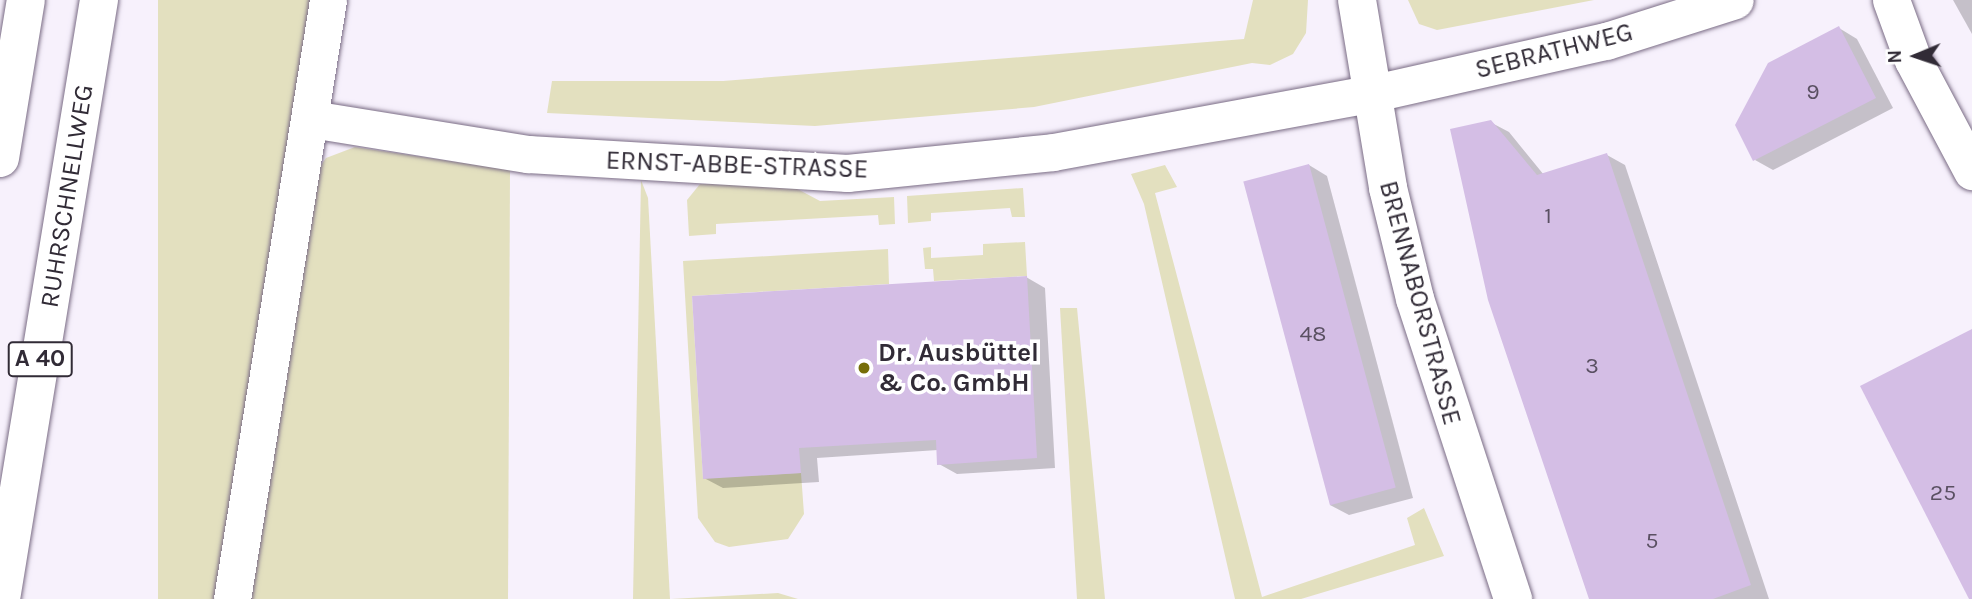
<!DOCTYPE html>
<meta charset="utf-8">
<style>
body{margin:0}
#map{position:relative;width:1972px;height:599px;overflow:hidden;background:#f7f1fc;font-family:Karla,sans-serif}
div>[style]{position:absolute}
.green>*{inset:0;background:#e3e0bf;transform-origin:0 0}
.shadow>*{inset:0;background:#0003}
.building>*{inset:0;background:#d4bee5;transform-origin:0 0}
.roads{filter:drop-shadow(0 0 2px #7a6c85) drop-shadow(0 0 2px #7a6c85)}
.minor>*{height:37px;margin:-18.5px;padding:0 18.5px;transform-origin:18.5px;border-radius:18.5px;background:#fff}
.secondary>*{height:38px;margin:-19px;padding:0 19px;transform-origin:19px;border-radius:19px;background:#fff}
.motorway>*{height:38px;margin:-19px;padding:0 19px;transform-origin:19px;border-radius:19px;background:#fff}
.dots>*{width:19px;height:19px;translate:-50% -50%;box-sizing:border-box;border:4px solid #fff;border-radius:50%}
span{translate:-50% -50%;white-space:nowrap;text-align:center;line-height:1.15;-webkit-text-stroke:7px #fff;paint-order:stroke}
.number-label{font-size:23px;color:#5a5062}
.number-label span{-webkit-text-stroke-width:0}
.shield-label span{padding:2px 5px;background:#fff;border:2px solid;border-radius:5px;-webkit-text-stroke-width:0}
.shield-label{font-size:24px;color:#312b36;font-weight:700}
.street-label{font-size:26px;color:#312b36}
.poi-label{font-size:26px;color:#312b36;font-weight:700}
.left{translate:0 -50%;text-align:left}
.north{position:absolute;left:1881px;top:21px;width:70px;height:70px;-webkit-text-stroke:5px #fff;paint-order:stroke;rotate:268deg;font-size:19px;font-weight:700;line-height:28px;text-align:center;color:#312b36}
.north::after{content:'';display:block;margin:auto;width:24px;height:32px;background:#312b36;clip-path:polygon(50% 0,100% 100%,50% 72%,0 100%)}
</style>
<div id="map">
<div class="green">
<i style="left:158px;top:0;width:155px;height:606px"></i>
<i style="clip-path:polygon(1253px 0,1308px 0,1306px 33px,1293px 54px,1270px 65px,1252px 63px,1034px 107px,815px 126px,547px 113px,552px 81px,723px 81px,1244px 39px)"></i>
<i style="clip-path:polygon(1408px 0,1594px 0,1437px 30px,1419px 24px)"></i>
<i style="clip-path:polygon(355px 147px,510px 170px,508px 599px,246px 599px,313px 177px,326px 158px)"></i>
<i style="clip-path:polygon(1165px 165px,1177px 187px,1155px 193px,1262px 597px,1415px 545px,1407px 518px,1424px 508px,1444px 556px,1301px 599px,1235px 599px,1144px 204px,1131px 174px)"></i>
<i style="clip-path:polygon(641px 180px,648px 198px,670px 599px,633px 599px)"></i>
<i style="clip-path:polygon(700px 184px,790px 185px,820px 201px,894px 197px,895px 224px,879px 225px,878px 215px,716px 224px,716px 234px,689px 236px,687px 200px)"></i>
<i style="clip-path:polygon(1023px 188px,1025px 217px,1012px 217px,1010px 208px,931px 213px,931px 221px,908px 223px,907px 196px)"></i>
<i style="clip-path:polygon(1025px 242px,1027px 276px,934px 281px,933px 269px,925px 269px,923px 248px,931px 247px,931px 258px,983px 255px,983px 244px)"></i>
<i style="clip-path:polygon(888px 249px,889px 284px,692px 296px,703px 478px,801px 473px,804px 514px,788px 539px,729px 547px,715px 542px,698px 518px,683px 261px)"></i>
<i style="clip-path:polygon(1060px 308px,1077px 308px,1105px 599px,1077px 599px)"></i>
<i style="clip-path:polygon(778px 593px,798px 599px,671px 599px)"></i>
</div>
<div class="shadow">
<i style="clip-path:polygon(1953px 0,1972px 0,1972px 34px)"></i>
<i style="clip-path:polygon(1839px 28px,1857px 39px,1893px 108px,1773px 170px,1755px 160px)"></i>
<i style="clip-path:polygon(1490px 122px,1509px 132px,1544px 175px,1607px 155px,1625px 165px,1769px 599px,1595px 599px)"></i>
<i style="clip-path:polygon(1309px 165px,1327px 176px,1413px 498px,1349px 515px,1330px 505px)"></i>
<i style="clip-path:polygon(1026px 277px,1045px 288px,1055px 468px,957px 474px,939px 464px,938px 450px,817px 458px,819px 482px,723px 488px,704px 478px)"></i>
</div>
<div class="building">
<i style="clip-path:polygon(1839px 26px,1876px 98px,1753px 161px,1735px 125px,1768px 63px)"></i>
<i style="clip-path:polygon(1491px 120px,1537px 175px,1607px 153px,1751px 585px,1713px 599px,1589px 599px,1488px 300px,1450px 129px)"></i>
<i style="left:1309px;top:164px;width:335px;height:68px;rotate:75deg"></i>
<i style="clip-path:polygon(1027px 276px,1037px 458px,937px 465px,936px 440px,799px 448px,801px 473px,703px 479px,692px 296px)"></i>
<i style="clip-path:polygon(1972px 329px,1972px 599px,1969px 599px,1860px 386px)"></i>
</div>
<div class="roads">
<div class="minor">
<i style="left:1891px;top:0;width:64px;rotate:69.9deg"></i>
<i style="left:1913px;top:60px;width:126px;rotate:62deg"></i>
<i style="left:311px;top:119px;width:220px;rotate:9.2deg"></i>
<i style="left:528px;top:154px;width:320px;rotate:3.4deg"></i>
<i style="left:847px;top:173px;width:207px;rotate:-5.8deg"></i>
<i style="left:1053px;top:152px;width:322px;rotate:-10.4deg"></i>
<i style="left:1370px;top:94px;width:242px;rotate:-12.7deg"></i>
<i style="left:1606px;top:41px;width:135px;rotate:-17.6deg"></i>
<i style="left:232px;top:599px;width:607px;rotate:-80.89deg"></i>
</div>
<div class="secondary">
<i style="left:1357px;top:0;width:191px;rotate:80.6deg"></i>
<i style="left:1388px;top:188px;width:114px;rotate:76.3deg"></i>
<i style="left:1415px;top:299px;width:316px;rotate:71.9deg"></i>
</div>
<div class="motorway">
<i style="left:0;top:158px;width:160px;rotate:-80.7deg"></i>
<i style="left:1px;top:599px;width:607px;rotate:-80.71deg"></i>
</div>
</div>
<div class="dots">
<i style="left:864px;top:368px;background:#766d08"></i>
</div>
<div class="number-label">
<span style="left:1813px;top:92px">9</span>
<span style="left:1548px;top:216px">1</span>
<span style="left:1313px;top:334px">48</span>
<span style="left:1592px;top:366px">3</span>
<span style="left:1943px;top:493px">25</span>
<span style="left:1652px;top:541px">5</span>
</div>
<div class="shield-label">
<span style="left:40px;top:359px">A 40</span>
</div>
<div class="street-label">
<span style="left:1554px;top:51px;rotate:-14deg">SEBRATHWEG</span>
<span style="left:737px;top:165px;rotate:2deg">ERNST-ABBE-STRASSE</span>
<span style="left:67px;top:196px;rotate:-81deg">RUHRSCHNELLWEG</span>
<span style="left:1420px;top:303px;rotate:75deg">BRENNABORSTRASSE</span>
</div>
<div class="poi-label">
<span class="left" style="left:878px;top:368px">Dr. Ausbüttel<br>&amp; Co. GmbH</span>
</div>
<div class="north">N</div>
</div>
